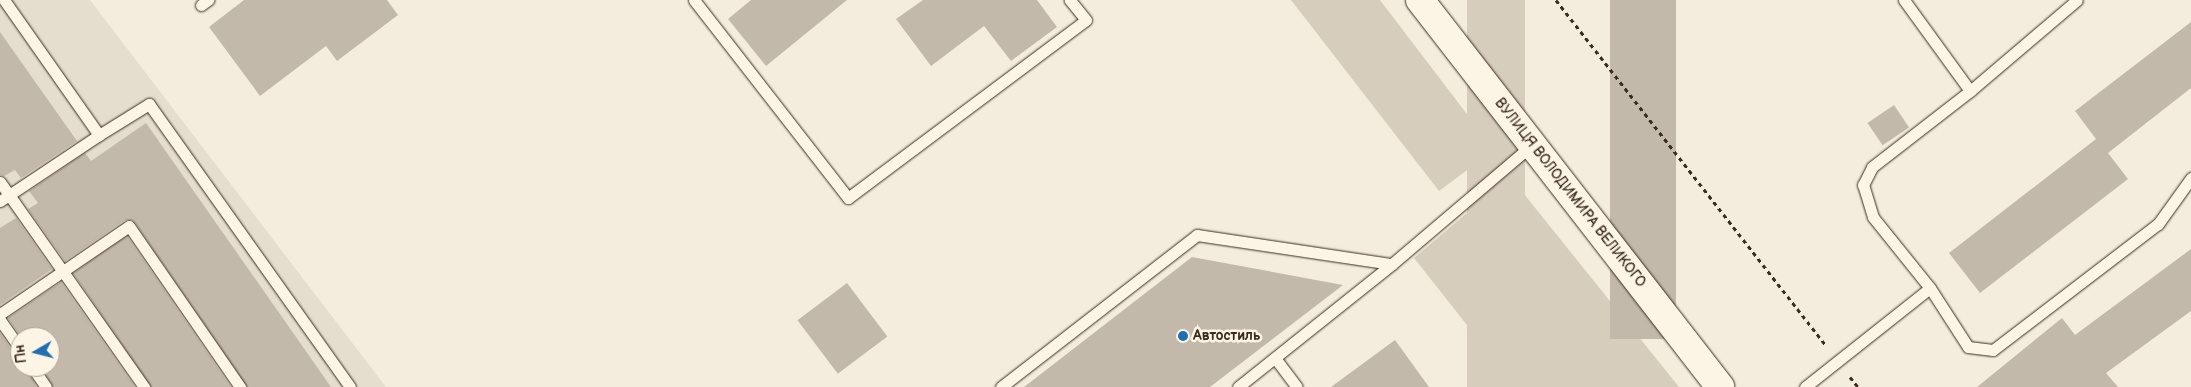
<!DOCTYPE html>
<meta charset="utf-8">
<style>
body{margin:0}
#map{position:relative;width:2191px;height:387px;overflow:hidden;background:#f4eddd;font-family:"Balsamiq Sans",sans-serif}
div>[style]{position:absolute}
.built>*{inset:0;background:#e5ddce}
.green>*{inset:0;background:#d6cdbd;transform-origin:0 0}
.building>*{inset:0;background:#c3b9aa;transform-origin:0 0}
.path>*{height:3px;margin-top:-1.5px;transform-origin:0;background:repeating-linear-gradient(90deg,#3b2a1e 0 4px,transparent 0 8px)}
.roads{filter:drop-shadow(0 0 1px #3b2a1e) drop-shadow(0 0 1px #3b2a1e)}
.lane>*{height:11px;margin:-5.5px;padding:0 5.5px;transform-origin:5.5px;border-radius:5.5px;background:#fcf5e5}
.primary>*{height:28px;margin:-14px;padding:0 14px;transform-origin:14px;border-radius:14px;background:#fcf5e5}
.dots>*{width:14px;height:14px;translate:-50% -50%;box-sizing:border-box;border:2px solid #fcf5e5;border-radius:50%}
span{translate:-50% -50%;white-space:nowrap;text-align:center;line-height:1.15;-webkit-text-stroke:5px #fcf5e5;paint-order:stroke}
.street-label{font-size:14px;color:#3b2a1e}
.poi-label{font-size:14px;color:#3b2a1e;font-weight:700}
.left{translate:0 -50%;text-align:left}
.north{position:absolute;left:10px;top:327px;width:50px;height:50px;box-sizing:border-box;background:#fcf5e5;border:1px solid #afa495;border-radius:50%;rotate:262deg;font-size:14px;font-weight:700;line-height:20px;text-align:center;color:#3b2a1e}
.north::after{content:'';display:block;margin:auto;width:18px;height:22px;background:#1f6fb2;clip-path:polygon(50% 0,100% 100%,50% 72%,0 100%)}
</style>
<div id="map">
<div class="built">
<i style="clip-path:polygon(evenodd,0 0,90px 0,386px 387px,0 387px,0 0,20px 337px,50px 337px,50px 367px,20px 367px,20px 337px)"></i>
</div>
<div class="green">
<i style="clip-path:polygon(1291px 0,1380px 0,1476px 126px,1479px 137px,1479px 149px,1470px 168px,1439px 191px)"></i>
<i style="left:1467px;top:0;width:58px;height:475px"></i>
<i style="clip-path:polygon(1505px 188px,1514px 189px,1524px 194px,1679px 387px,1516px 387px,1414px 258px,1488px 195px)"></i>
</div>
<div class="building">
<i style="clip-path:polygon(244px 0,387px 0,398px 15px,337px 61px,326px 46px,260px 96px,209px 27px)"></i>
<i style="clip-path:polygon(751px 0,847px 0,766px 66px,728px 19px)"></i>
<i style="clip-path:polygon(923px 0,1037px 0,1057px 27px,1011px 61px,984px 26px,931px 66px,896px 19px)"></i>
<i style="left:1610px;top:0;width:66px;height:339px"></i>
<i style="clip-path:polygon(2191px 22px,2191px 88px,2108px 153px,2128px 179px,1980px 293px,1949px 253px,2096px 139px,2075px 111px)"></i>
<i style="clip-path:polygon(0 32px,77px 141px,21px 178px,15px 170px,4px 176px,0 175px)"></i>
<i style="left:1894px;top:105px;width:27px;height:32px;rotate:56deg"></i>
<i style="clip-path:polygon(146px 123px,331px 387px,247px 387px,133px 220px,125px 220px,65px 261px,28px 209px,38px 203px,29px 191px,85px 153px,91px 161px)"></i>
<i style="clip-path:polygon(16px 218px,52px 269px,0 305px,0 228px)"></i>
<i style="clip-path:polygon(127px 236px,231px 387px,151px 387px,73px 273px)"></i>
<i style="clip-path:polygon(2191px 249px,2191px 311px,2106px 373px,2118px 387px,1977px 387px,2062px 318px,2075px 335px)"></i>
<i style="clip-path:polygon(1192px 257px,1343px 285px,1210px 387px,1024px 387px)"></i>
<i style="clip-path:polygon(61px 282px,135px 387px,53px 387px,41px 367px,50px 367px,50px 337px,21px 337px,8px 318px)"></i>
<i style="left:847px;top:283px;width:67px;height:62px;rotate:53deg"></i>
<i style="clip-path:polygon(0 333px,14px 353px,20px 356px,20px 367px,25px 367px,37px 387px,0 387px)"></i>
<i style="clip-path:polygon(1395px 340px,1429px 387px,1331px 387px)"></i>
</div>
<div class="path">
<i style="left:1556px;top:0;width:439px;rotate:52deg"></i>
<i style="left:1850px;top:377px;width:13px;rotate:51deg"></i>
</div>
<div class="roads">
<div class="lane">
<i style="left:694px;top:0;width:251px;rotate:52.1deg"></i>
<i style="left:848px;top:198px;width:297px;rotate:-36.8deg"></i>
<i style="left:1086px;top:20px;width:26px;rotate:-129deg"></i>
<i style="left:1904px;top:0;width:112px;rotate:54deg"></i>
<i style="left:201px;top:5px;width:9px;rotate:-36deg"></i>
<i style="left:99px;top:135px;width:59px;rotate:-31.8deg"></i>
<i style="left:149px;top:104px;width:347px;rotate:54.6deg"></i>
<i style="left:0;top:182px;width:251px;rotate:54.9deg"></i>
<i style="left:0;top:201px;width:119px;rotate:-33.7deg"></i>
<i style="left:99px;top:135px;width:165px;rotate:-125.1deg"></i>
<i style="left:1930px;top:288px;width:70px;rotate:57.2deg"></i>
<i style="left:1968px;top:347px;width:25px;rotate:7deg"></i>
<i style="left:1993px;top:350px;width:208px;rotate:-37.4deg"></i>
<i style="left:2158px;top:224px;width:57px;rotate:-54.3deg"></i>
<i style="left:0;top:314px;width:156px;rotate:-34.3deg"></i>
<i style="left:129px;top:226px;width:196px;rotate:55.4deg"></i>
<i style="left:0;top:320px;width:35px;rotate:55deg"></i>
<i style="left:1275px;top:358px;width:36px;rotate:53deg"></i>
<i style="left:32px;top:367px;width:24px;rotate:55deg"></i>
<i style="left:1001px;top:387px;width:248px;rotate:-37.8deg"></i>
<i style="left:1197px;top:235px;width:197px;rotate:8.5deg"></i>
<i style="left:1238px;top:387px;width:197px;rotate:-38.6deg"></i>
<i style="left:1392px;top:264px;width:185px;rotate:-40.4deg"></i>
<i style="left:1805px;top:387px;width:159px;rotate:-38.4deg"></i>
<i style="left:1930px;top:288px;width:91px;rotate:-128.8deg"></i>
<i style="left:1873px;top:217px;width:34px;rotate:-107deg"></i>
<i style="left:1863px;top:185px;width:20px;rotate:-63deg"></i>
<i style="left:1872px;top:167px;width:124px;rotate:-37.8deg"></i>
<i style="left:1970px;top:91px;width:140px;rotate:-40.4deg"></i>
</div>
<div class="primary">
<i style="left:1420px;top:0;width:490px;rotate:52.2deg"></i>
</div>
</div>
<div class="dots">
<i style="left:1183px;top:336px;background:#1f6fb2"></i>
</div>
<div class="street-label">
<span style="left:1570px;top:193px;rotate:52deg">ВУЛИЦЯ ВОЛОДИМИРА ВЕЛИКОГО</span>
</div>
<div class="poi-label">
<span class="left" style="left:1193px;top:336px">Автостиль</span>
</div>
<div class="north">Пн</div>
</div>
